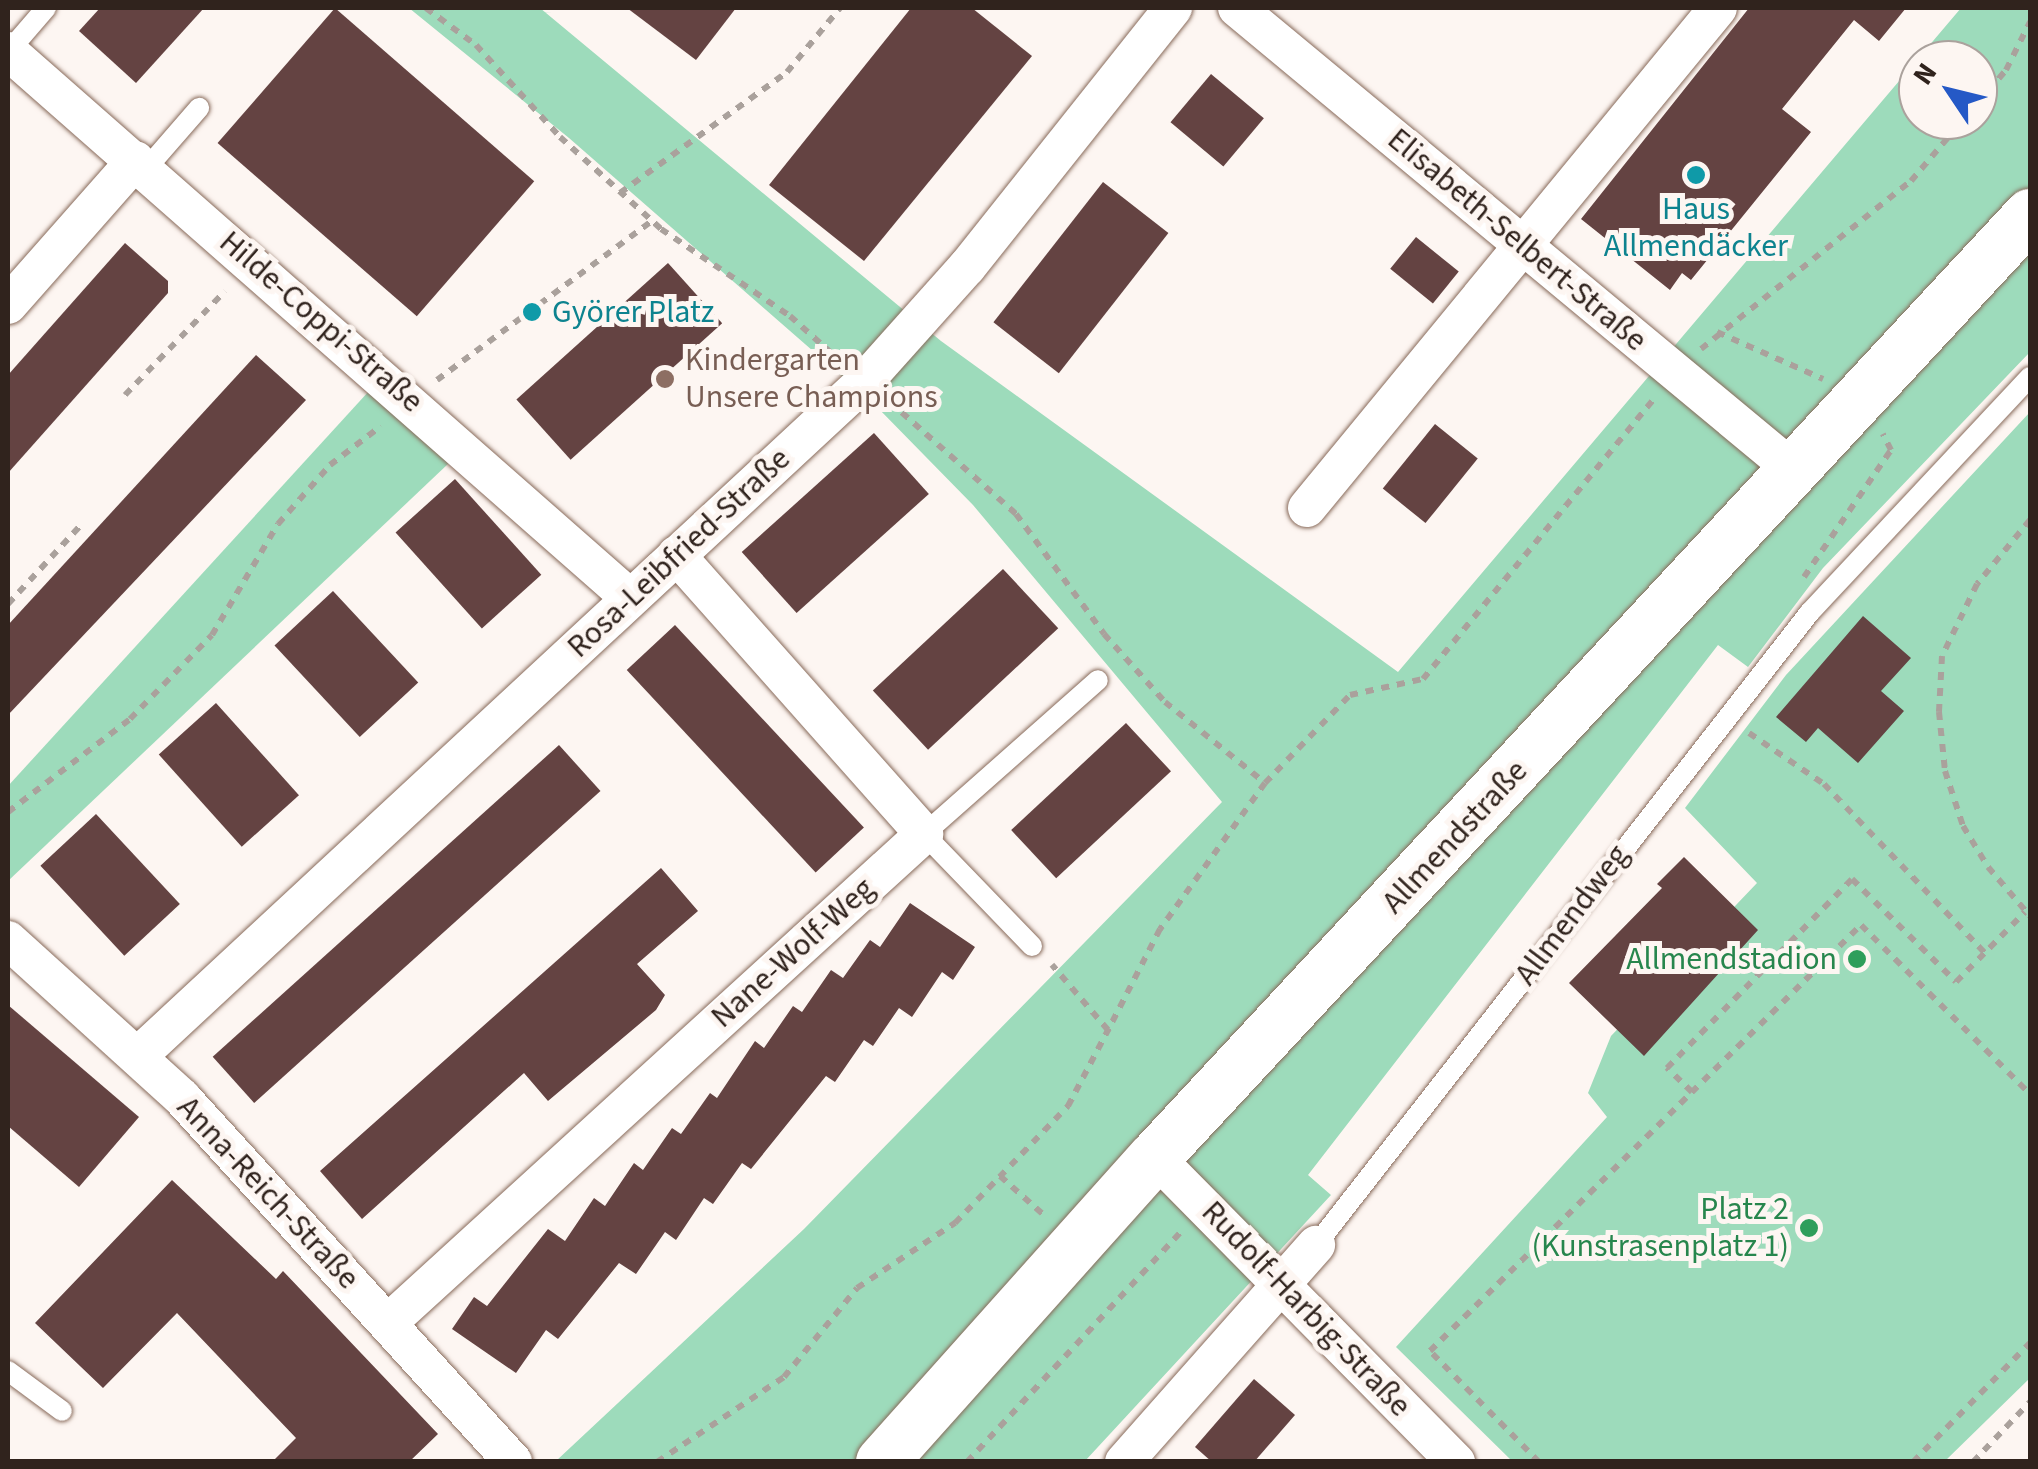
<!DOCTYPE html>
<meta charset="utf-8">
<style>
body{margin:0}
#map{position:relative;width:2038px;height:1469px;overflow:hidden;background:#fdf6f2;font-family:"Source Sans 3",sans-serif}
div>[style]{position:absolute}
.green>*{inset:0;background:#9ddbbb}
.building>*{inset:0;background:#644342;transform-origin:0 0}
.path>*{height:6px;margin-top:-3px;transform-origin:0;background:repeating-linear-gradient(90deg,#aaa19c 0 8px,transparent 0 16px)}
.roads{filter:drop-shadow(0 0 2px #886a5a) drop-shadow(0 0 2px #886a5a)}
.service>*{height:20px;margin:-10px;padding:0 10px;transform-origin:10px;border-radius:10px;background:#fff}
.minor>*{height:38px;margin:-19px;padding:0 19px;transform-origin:19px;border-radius:19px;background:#fff}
.secondary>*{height:52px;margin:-26px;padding:0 26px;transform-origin:26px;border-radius:26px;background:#fff}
.dots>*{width:28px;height:28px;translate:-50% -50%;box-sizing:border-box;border:5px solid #fdf6f2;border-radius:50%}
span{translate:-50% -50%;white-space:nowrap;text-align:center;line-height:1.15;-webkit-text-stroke:10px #fdf6f2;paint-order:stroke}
.culture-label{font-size:32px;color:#0d838f}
.left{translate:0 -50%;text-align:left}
.street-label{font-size:32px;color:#30231d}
.education-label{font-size:32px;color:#785e54}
.leisure-label{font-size:32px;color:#27864d}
.right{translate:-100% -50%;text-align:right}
.frame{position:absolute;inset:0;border:10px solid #30231d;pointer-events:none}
.north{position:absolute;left:1898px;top:40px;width:100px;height:100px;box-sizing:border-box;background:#fdf6f2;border:2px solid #aba29d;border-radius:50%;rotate:305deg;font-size:28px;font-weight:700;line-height:40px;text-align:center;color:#30231d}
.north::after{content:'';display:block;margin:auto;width:35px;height:45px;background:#2559c6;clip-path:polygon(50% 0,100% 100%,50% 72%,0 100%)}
</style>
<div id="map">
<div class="green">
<i style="clip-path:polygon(evenodd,409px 8px,540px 8px,941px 341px,1398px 672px,1961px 8px,2030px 8px,2030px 352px,1823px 568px,1748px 667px,1718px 645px,1308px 1175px,1331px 1195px,1085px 1461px,556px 1461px,804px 1229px,1222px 802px,973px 505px,876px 406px,569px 138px,409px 8px,1918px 60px,1978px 60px,1978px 120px,1918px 120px,1918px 60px)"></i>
<i style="clip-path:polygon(369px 391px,449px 463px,8px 881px,8px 786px)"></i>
<i style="clip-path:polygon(2030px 412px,2030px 1378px,1945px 1461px,1512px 1461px,1396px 1347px,1607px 1117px,1588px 1093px,1611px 1036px,1757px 883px,1685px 808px,1786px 675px)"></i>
</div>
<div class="building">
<i style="clip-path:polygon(100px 8px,204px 8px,136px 83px,79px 31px)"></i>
<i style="left:335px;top:8px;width:264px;height:179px;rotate:41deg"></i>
<i style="clip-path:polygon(627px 8px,736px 8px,696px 60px)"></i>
<i style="clip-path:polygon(911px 8px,972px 8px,1032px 56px,864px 261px,769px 185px)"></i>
<i style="clip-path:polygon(1749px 8px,1906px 8px,1879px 41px,1854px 20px,1782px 109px,1811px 132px,1691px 280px,1682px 273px,1670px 290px,1581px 219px)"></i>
<i style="left:1211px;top:74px;width:69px;height:63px;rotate:40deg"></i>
<i style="left:1103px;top:182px;width:83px;height:178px;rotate:38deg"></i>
<i style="left:1416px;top:237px;width:55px;height:41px;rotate:39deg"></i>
<i style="clip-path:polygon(125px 243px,168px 281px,168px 293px,8px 473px,8px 375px)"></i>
<i style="left:668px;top:263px;width:81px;height:204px;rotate:48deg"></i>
<i style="clip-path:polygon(256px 355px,306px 400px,8px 715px,8px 625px)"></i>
<i style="left:1435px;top:424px;width:55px;height:83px;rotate:39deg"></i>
<i style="left:874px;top:433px;width:82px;height:178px;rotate:48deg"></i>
<i style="left:455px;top:479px;width:129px;height:80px;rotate:48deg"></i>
<i style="left:1003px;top:569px;width:81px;height:178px;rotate:47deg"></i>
<i style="left:333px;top:591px;width:125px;height:80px;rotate:47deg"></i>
<i style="clip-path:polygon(1863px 616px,1911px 658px,1881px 691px,1904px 711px,1858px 763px,1818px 728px,1806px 742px,1776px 717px)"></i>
<i style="left:675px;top:625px;width:277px;height:66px;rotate:47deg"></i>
<i style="left:216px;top:703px;width:124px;height:77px;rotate:48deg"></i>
<i style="left:1126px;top:723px;width:66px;height:157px;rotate:47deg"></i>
<i style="left:559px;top:745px;width:62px;height:466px;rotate:48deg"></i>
<i style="left:96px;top:814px;width:123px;height:76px;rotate:47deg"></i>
<i style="clip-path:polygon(1684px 857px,1758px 930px,1644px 1056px,1569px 983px,1662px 888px,1657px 884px)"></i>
<i style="clip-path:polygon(661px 868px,698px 911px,637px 964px,665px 995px,656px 1010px,548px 1101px,524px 1073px,362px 1219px,320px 1171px)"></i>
<i style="clip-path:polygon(910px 903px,975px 947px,953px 980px,942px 972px,912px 1017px,899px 1008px,873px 1046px,864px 1040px,835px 1082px,826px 1076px,751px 1169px,742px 1163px,713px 1204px,704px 1198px,676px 1240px,665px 1232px,636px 1274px,619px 1263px,558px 1339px,546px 1330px,516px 1373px,452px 1329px,474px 1297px,487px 1306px,548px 1229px,565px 1241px,594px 1198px,605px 1206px,634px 1163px,643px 1170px,672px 1128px,681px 1134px,710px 1093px,717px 1098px,755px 1041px,764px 1048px,793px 1006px,802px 1012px,831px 970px,843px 978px,870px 940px,880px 947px)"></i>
<i style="clip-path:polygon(8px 1005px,139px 1117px,79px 1187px,8px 1126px)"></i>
<i style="clip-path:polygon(172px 1180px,276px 1279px,283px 1271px,438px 1434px,409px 1462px,272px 1462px,296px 1438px,177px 1313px,103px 1388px,35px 1323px)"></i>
<i style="clip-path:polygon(1254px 1379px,1295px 1415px,1254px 1462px,1212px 1462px,1195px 1447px)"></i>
</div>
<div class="path">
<i style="left:426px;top:8px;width:62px;rotate:36.5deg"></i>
<i style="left:476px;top:45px;width:125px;rotate:47.6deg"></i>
<i style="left:560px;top:137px;width:137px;rotate:42.3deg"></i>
<i style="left:661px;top:229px;width:156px;rotate:34deg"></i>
<i style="left:790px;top:316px;width:64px;rotate:41.9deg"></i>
<i style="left:1978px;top:103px;width:43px;rotate:-49.7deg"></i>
<i style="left:2006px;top:70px;width:54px;rotate:-63.4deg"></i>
<i style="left:620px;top:193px;width:206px;rotate:-35.9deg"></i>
<i style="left:787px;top:72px;width:83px;rotate:-50.4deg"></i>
<i style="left:1717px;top:332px;width:116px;rotate:23.9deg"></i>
<i style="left:1701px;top:349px;width:269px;rotate:-38.7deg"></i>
<i style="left:1911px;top:181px;width:80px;rotate:-49.6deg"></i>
<i style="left:437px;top:380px;width:267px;rotate:-36.5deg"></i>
<i style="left:125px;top:395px;width:144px;rotate:-46.1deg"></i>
<i style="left:890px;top:402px;width:169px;rotate:41.6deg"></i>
<i style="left:1016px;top:514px;width:149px;rotate:53.7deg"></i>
<i style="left:1104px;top:634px;width:91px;rotate:48.1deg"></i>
<i style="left:1165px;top:702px;width:129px;rotate:39deg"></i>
<i style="left:1265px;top:783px;width:180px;rotate:125.7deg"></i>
<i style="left:1160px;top:929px;width:114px;rotate:117.2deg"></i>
<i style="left:1108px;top:1030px;width:86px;rotate:-130.7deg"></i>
<i style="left:2030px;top:520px;width:83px;rotate:129.6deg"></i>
<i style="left:1977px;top:584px;width:80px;rotate:115.9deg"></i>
<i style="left:1942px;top:656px;width:56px;rotate:93.1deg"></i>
<i style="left:1939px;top:712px;width:59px;rotate:84.2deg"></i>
<i style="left:1945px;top:771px;width:58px;rotate:71.9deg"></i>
<i style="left:1963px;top:826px;width:48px;rotate:58.6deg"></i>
<i style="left:1988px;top:867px;width:65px;rotate:49.4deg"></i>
<i style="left:1804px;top:577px;width:154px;rotate:-55.6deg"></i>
<i style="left:1891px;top:450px;width:18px;rotate:-117deg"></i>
<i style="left:8px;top:604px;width:106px;rotate:-47.3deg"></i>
<i style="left:1749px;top:733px;width:91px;rotate:34.2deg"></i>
<i style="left:1824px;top:784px;width:233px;rotate:46.4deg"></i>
<i style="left:1265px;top:783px;width:122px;rotate:-46deg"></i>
<i style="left:1350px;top:695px;width:75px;rotate:-12.4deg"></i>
<i style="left:1423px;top:679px;width:364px;rotate:-50.5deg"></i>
<i style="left:8px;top:812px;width:153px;rotate:-37.3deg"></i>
<i style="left:130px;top:719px;width:117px;rotate:-45.7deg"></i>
<i style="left:212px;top:635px;width:129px;rotate:-59.3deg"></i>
<i style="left:278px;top:524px;width:79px;rotate:-48.6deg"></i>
<i style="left:330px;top:465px;width:64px;rotate:-37.4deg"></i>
<i style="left:1692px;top:1092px;width:35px;rotate:-136deg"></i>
<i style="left:1667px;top:1068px;width:264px;rotate:-45.6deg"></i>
<i style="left:1852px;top:879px;width:146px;rotate:44.7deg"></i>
<i style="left:1956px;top:982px;width:98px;rotate:-45.4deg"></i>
<i style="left:1000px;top:1176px;width:59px;rotate:41.6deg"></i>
<i style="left:657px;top:1462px;width:153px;rotate:-33.8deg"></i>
<i style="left:784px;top:1377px;width:115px;rotate:-50.6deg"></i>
<i style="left:857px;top:1288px;width:118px;rotate:-33.6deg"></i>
<i style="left:955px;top:1223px;width:163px;rotate:-46deg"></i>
<i style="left:1068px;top:1106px;width:86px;rotate:-62.2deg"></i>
<i style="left:967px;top:1462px;width:314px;rotate:-47.1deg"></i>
<i style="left:1539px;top:1462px;width:156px;rotate:-134.5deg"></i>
<i style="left:1430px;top:1351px;width:606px;rotate:-44.67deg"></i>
<i style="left:1861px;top:925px;width:239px;rotate:45deg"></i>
<i style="left:1913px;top:1462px;width:167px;rotate:-45.5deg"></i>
<i style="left:1973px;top:1462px;width:83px;rotate:-46.5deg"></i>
</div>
<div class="roads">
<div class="service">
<i style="left:9px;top:51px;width:57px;rotate:-49.3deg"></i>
<i style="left:146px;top:169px;width:81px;rotate:-49deg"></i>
<i style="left:1032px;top:946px;width:156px;rotate:-134deg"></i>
<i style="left:924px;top:834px;width:232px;rotate:-41.5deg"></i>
<i style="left:1316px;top:1245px;width:803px;rotate:-52.03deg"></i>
<i style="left:1810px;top:612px;width:322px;rotate:-46.9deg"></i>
<i style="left:8px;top:1371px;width:67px;rotate:36.5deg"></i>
</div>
<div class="minor">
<i style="left:1237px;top:8px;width:726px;rotate:39.69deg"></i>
<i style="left:8px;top:51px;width:828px;rotate:41.33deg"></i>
<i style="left:8px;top:305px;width:193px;rotate:-48.6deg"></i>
<i style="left:1307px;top:508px;width:647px;rotate:-50.58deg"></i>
<i style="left:8px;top:940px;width:235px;rotate:42.2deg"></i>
<i style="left:182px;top:1098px;width:492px;rotate:47.7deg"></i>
<i style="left:138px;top:1056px;width:991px;rotate:-42.87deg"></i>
<i style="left:864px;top:382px;width:154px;rotate:-48.2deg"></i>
<i style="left:967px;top:267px;width:331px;rotate:-51.5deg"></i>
<i style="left:1155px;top:1157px;width:429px;rotate:45.4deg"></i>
<i style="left:388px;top:1323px;width:726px;rotate:-42.37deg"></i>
<i style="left:924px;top:834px;width:373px;rotate:-131.6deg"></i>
<i style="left:1124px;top:1462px;width:290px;rotate:-48.5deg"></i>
</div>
<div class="secondary">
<i style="left:882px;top:1462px;width:409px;rotate:-48.2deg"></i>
<i style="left:1155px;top:1157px;width:1286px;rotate:-47.11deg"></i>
</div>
</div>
<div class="dots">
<i style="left:1696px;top:175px;background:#0f9aa8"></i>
<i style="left:532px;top:312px;background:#0f9aa8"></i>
<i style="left:665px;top:379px;background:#8d6e63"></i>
<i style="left:1857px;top:959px;background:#2e9e5b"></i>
<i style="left:1809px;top:1228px;background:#2e9e5b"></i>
</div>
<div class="culture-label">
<span style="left:1696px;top:228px">Haus<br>Allmendäcker</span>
<span class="left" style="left:552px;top:312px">Györer Platz</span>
</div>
<div class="street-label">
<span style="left:1517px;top:240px;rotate:40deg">Elisabeth-Selbert-Straße</span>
<span style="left:321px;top:322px;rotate:41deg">Hilde-Coppi-Straße</span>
<span style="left:679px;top:553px;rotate:-43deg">Rosa-Leibfried-Straße</span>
<span style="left:1455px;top:837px;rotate:-47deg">Allmendstraße</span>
<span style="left:1572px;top:915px;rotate:-53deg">Allmendweg</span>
<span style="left:793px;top:953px;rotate:-42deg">Nane-Wolf-Weg</span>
<span style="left:268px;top:1193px;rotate:47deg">Anna-Reich-Straße</span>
<span style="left:1306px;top:1309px;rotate:46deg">Rudolf-Harbig-Straße</span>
</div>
<div class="education-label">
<span class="left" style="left:685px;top:379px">Kindergarten<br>Unsere Champions</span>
</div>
<div class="leisure-label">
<span class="right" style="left:1837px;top:959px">Allmendstadion</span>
<span class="right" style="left:1789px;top:1228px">Platz 2<br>(Kunstrasenplatz 1)</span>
</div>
<div class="frame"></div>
<div class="north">N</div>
</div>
